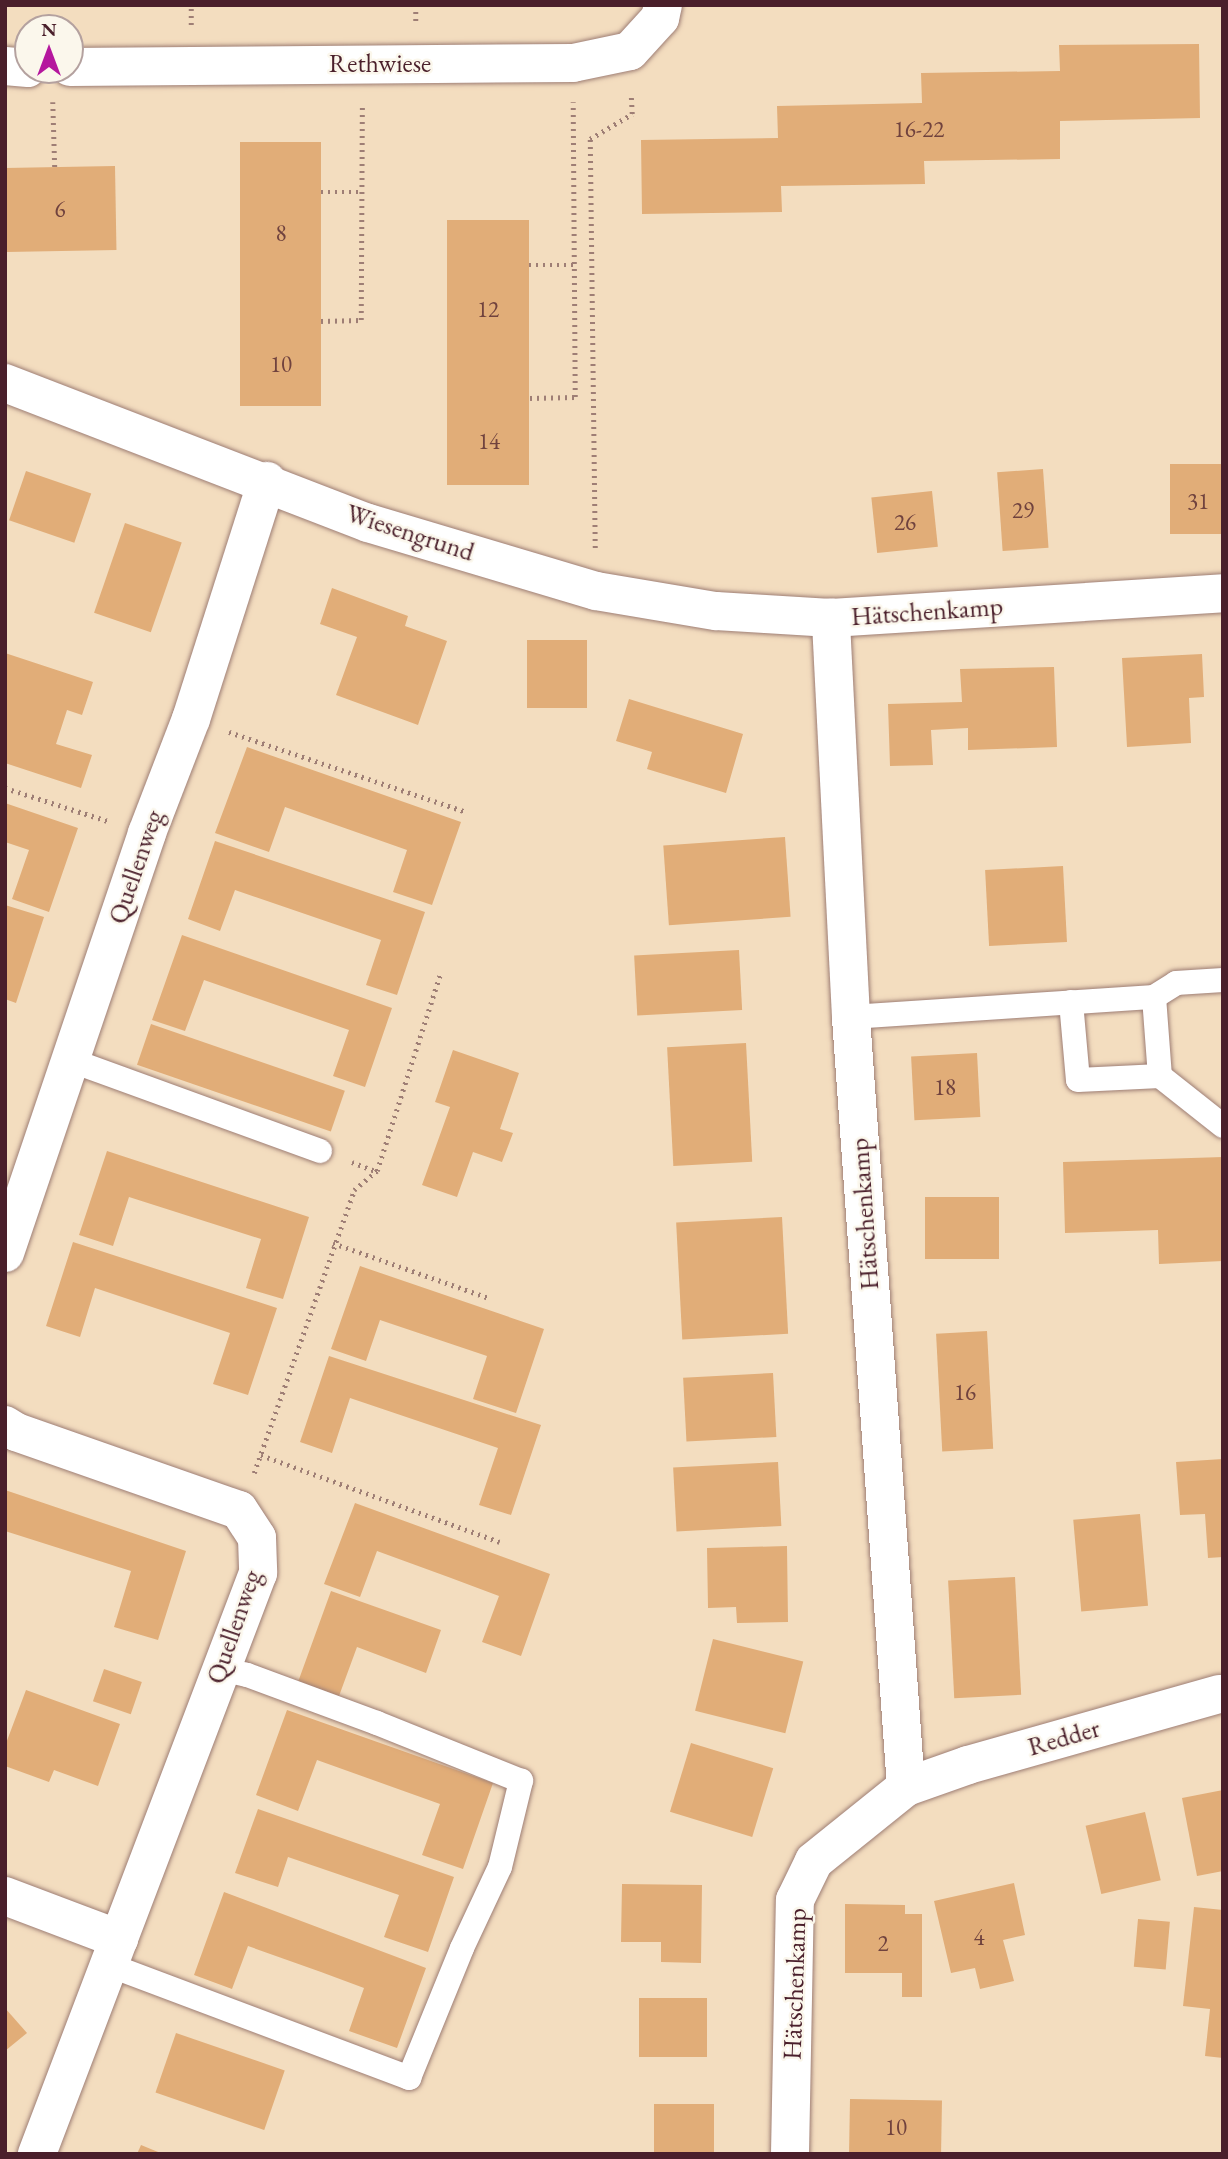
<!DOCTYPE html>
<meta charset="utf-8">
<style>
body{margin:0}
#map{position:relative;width:1228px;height:2159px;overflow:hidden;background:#f3ddbf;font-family:"EB Garamond",serif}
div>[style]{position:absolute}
.building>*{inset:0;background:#e1ad78;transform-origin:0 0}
.path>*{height:4.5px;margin-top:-2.25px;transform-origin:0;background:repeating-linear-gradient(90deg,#9e7e75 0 2px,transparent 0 7px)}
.roads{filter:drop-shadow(0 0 2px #9e7e75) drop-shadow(0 0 2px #9e7e75)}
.lane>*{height:24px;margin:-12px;padding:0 12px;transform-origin:12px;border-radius:12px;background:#fff}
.street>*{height:38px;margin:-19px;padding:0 19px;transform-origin:19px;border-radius:19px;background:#fff}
span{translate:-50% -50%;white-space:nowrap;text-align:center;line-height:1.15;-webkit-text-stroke:5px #fbf7ec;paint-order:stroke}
.number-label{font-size:23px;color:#70423e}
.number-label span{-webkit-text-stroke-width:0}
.street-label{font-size:26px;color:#4a1f2b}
.frame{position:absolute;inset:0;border:7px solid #4a1f2b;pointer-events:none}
.north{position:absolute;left:14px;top:14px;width:70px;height:70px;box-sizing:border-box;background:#fbf7ec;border:2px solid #b4a19f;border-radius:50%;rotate:0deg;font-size:19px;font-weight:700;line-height:28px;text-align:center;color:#4a1f2b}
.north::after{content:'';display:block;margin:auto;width:24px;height:32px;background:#b5179e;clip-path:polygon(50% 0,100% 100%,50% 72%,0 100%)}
</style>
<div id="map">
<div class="building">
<i style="clip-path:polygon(1199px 44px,1200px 118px,1060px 121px,1060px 159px,924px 161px,925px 184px,781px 186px,782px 212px,642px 214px,641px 140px,778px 138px,777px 106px,922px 103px,921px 73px,1060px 71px,1059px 45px)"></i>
<i style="left:321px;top:142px;width:264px;height:81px;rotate:90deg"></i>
<i style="left:115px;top:166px;width:84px;height:110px;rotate:89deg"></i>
<i style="left:447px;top:220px;width:82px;height:265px"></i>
<i style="left:1223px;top:464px;width:70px;height:53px;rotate:90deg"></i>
<i style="left:1043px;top:469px;width:79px;height:46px;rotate:86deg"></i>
<i style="left:26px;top:471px;width:69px;height:52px;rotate:19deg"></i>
<i style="left:932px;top:491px;width:56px;height:61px;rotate:84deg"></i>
<i style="left:125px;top:523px;width:60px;height:95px;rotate:19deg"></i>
<i style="clip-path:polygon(332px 588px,408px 616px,405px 626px,447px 641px,418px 725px,336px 695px,357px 637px,320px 624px)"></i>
<i style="left:527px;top:640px;width:60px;height:68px"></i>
<i style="clip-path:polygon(5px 653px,93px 682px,82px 715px,67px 710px,56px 744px,92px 755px,81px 788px,5px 763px)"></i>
<i style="clip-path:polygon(1202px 654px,1204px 697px,1189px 698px,1191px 743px,1127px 747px,1122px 658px)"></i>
<i style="clip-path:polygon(1054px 667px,1057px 747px,968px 750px,968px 728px,931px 730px,933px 765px,890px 766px,888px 704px,962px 702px,960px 669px)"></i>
<i style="clip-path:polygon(629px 699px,743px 734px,726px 793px,647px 769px,652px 752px,616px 741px)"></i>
<i style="clip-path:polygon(247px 747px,461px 822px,432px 905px,393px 892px,407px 850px,285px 807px,269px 852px,215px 833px)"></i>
<i style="clip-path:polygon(5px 803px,78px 828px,49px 912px,12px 899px,29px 850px,5px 842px)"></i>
<i style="left:785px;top:837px;width:80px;height:122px;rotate:86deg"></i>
<i style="clip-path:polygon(215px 841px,425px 912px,397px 995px,366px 985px,381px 940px,235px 890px,220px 931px,188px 919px)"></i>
<i style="left:1063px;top:866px;width:76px;height:78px;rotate:87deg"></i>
<i style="clip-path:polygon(5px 905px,44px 917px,16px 1003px,5px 999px)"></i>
<i style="clip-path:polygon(182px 935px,392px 1008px,365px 1087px,333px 1076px,349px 1030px,204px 980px,185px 1031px,152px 1020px)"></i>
<i style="left:739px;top:950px;width:60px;height:105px;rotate:87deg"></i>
<i style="left:151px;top:1024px;width:205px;height:43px;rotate:19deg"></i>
<i style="left:746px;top:1043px;width:119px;height:79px;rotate:87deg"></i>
<i style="clip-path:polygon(453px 1050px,519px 1073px,500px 1129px,513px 1133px,502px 1162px,473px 1152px,457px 1197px,422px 1185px,450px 1107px,435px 1102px)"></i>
<i style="left:977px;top:1053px;width:64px;height:66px;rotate:87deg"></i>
<i style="clip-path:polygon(107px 1151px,309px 1217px,283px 1299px,246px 1288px,261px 1239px,129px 1197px,113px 1246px,79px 1235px)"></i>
<i style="clip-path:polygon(1223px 1157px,1223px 1261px,1159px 1264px,1158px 1230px,1065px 1233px,1063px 1162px)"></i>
<i style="left:999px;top:1197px;width:62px;height:74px;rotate:90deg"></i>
<i style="left:782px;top:1217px;width:117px;height:106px;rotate:87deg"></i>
<i style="clip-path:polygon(73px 1242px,277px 1308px,248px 1395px,213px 1384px,230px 1333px,95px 1288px,80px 1337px,46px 1326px)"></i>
<i style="clip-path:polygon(360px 1266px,544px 1329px,516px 1413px,473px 1399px,487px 1356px,380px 1320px,366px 1361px,331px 1349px)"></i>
<i style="left:987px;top:1331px;width:118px;height:51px;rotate:87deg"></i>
<i style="clip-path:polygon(329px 1356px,541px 1425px,511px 1515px,479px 1505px,498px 1448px,350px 1398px,332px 1453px,300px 1442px)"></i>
<i style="left:773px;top:1373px;width:64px;height:90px;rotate:87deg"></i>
<i style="clip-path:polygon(1223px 1459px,1223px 1557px,1208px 1558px,1205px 1514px,1180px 1515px,1176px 1462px)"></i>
<i style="left:778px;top:1462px;width:64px;height:105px;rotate:87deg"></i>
<i style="clip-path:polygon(5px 1490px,186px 1551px,158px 1640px,114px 1627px,131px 1571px,5px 1531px)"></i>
<i style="clip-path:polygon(355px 1503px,550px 1574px,521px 1656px,482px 1642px,499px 1596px,451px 1578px,377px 1551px,360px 1597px,324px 1584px)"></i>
<i style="left:1140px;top:1514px;width:92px;height:67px;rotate:85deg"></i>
<i style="clip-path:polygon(787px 1546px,788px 1622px,737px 1623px,736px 1607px,708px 1608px,707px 1548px)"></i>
<i style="left:1015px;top:1577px;width:118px;height:67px;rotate:87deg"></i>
<i style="clip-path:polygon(331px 1591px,441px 1630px,426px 1673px,357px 1647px,339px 1696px,298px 1682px)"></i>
<i style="left:713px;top:1639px;width:93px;height:74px;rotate:14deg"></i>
<i style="left:104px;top:1669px;width:40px;height:34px;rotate:19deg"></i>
<i style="clip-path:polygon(26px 1690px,120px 1724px,98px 1786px,54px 1770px,49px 1782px,5px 1766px,5px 1746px)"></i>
<i style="clip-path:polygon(287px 1710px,493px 1783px,463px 1869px,422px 1855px,440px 1804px,317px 1760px,298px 1811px,256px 1795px)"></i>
<i style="left:691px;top:1743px;width:86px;height:72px;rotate:17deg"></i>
<i style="clip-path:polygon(1223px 1790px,1223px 1871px,1197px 1876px,1182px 1798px)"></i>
<i style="clip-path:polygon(258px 1809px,454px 1877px,428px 1952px,384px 1937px,399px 1895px,288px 1857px,278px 1887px,235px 1873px)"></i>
<i style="left:1145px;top:1812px;width:70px;height:61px;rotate:77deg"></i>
<i style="clip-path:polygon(1014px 1883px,1025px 1935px,1003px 1940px,1014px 1981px,980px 1989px,975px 1968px,951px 1973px,934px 1901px)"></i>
<i style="clip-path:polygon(622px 1884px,702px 1885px,701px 1963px,661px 1962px,661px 1942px,621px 1942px)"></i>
<i style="clip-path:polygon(224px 1892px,426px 1968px,397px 2048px,349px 2031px,364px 1988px,321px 1972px,248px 1946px,232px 1989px,194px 1975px)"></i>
<i style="clip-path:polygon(845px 1904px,905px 1905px,905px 1914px,922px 1914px,922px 1997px,902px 1997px,902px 1973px,845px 1973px)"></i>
<i style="clip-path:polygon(1194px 1907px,1223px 1910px,1223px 2058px,1205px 2056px,1210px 2009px,1183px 2006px)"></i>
<i style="left:1138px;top:1919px;width:32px;height:48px;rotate:5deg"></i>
<i style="left:639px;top:1998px;width:68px;height:59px"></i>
<i style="clip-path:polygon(5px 2008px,27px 2033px,5px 2051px)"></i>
<i style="left:176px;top:2033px;width:115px;height:63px;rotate:19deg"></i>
<i style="left:850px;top:2099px;width:92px;height:55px;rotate:1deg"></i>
<i style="left:654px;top:2104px;width:60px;height:50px"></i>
<i style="clip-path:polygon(141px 2145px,163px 2154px,137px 2154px)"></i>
</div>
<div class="path">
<i style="left:416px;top:5px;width:17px;rotate:90deg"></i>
<i style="left:191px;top:25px;width:20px;rotate:-90deg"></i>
<i style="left:53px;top:102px;width:66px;rotate:88.3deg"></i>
<i style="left:321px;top:192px;width:41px"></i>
<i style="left:529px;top:265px;width:45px"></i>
<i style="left:321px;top:321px;width:40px;rotate:-1.4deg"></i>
<i style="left:361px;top:320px;width:213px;rotate:-89.7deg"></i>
<i style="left:530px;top:398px;width:45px;rotate:-1.3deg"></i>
<i style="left:575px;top:397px;width:295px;rotate:-90.4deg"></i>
<i style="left:595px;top:548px;width:409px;rotate:-90.7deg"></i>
<i style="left:590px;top:139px;width:49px;rotate:-30.8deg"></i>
<i style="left:632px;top:114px;width:20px;rotate:-93deg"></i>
<i style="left:229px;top:732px;width:248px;rotate:18.6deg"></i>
<i style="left:5px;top:788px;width:108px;rotate:17.8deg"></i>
<i style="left:352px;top:1162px;width:26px;rotate:21deg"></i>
<i style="left:333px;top:1243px;width:165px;rotate:19.4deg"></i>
<i style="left:261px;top:1455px;width:254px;rotate:20deg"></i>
<i style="left:254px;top:1473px;width:300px;rotate:-70.5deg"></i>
<i style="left:354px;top:1190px;width:30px;rotate:-40deg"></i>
<i style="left:377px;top:1171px;width:209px;rotate:-72.2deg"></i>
</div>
<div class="roads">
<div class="lane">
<i style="left:1154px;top:997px;width:26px;rotate:-32deg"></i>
<i style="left:1176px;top:983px;width:47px;rotate:-3.7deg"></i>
<i style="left:1071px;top:1002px;width:78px;rotate:84.9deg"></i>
<i style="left:1078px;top:1080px;width:82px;rotate:-2.8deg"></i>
<i style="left:851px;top:1017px;width:304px;rotate:-3.8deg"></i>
<i style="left:1154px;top:997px;width:79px;rotate:85.7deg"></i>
<i style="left:1160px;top:1076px;width:80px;rotate:38.4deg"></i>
<i style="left:70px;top:1060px;width:266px;rotate:20deg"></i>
<i style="left:109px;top:1965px;width:321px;rotate:20.6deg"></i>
<i style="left:409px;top:2078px;width:140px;rotate:-67.8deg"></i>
<i style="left:462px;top:1948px;width:89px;rotate:-64.9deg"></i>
<i style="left:500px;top:1867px;width:89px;rotate:-76.3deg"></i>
<i style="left:521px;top:1781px;width:155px;rotate:-158.1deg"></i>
<i style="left:377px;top:1723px;width:139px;rotate:-159.7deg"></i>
<i style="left:247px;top:1675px;width:27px;rotate:-167deg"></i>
</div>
<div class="street">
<i style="left:5px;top:66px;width:23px;rotate:5deg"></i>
<i style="left:70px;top:67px;width:503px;rotate:-0.46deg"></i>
<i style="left:573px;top:63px;width:58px;rotate:-11.9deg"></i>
<i style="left:630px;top:51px;width:45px;rotate:-47.7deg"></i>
<i style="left:660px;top:18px;width:13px;rotate:-77deg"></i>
<i style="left:5px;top:383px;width:389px;rotate:21.1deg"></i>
<i style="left:368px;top:523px;width:238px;rotate:16.6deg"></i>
<i style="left:596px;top:591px;width:122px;rotate:9.5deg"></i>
<i style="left:716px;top:611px;width:115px;rotate:3.5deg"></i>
<i style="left:831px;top:618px;width:393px;rotate:-3.6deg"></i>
<i style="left:5px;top:1253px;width:443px;rotate:-71.3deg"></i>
<i style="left:147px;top:833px;width:122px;rotate:-68.9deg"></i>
<i style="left:191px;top:719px;width:250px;rotate:-72.3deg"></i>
<i style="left:5px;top:1425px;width:13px;rotate:32deg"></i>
<i style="left:16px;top:1432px;width:236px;rotate:19.3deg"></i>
<i style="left:239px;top:1510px;width:33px;rotate:57deg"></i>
<i style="left:257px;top:1538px;width:35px;rotate:88deg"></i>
<i style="left:258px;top:1573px;width:622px;rotate:110.83deg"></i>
<i style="left:906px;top:1787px;width:66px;rotate:-19.5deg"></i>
<i style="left:968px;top:1765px;width:261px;rotate:-15.8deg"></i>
<i style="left:5px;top:1896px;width:122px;rotate:20.7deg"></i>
<i style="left:790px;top:2154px;width:254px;rotate:-88.9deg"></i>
<i style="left:795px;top:1900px;width:43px;rotate:-64deg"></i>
<i style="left:814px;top:1861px;width:118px;rotate:-38.8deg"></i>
<i style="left:906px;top:1787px;width:772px;rotate:-94.09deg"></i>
<i style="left:851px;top:1017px;width:400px;rotate:-92.9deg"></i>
</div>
</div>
<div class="number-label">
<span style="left:919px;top:129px">16-22</span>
<span style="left:60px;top:209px">6</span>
<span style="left:281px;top:233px">8</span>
<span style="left:488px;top:309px">12</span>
<span style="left:281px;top:364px">10</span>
<span style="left:489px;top:441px">14</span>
<span style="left:1198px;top:501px">31</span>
<span style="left:1023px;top:510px">29</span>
<span style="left:905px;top:522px">26</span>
<span style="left:945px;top:1087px">18</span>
<span style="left:965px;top:1392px">16</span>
<span style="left:979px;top:1937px">4</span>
<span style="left:883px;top:1943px">2</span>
<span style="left:896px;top:2127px">10</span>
</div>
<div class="street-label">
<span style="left:380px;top:64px">Rethwiese</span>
<span style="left:410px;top:533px;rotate:18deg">Wiesengrund</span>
<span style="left:927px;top:612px;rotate:-4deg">Hätschenkamp</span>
<span style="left:136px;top:867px;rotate:-71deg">Quellenweg</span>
<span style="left:865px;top:1214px;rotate:-94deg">Hätschenkamp</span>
<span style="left:234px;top:1627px;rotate:-71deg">Quellenweg</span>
<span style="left:1064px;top:1738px;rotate:-16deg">Redder</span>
<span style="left:795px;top:1984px;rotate:-88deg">Hätschenkamp</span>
</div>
<div class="frame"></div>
<div class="north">N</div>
</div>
